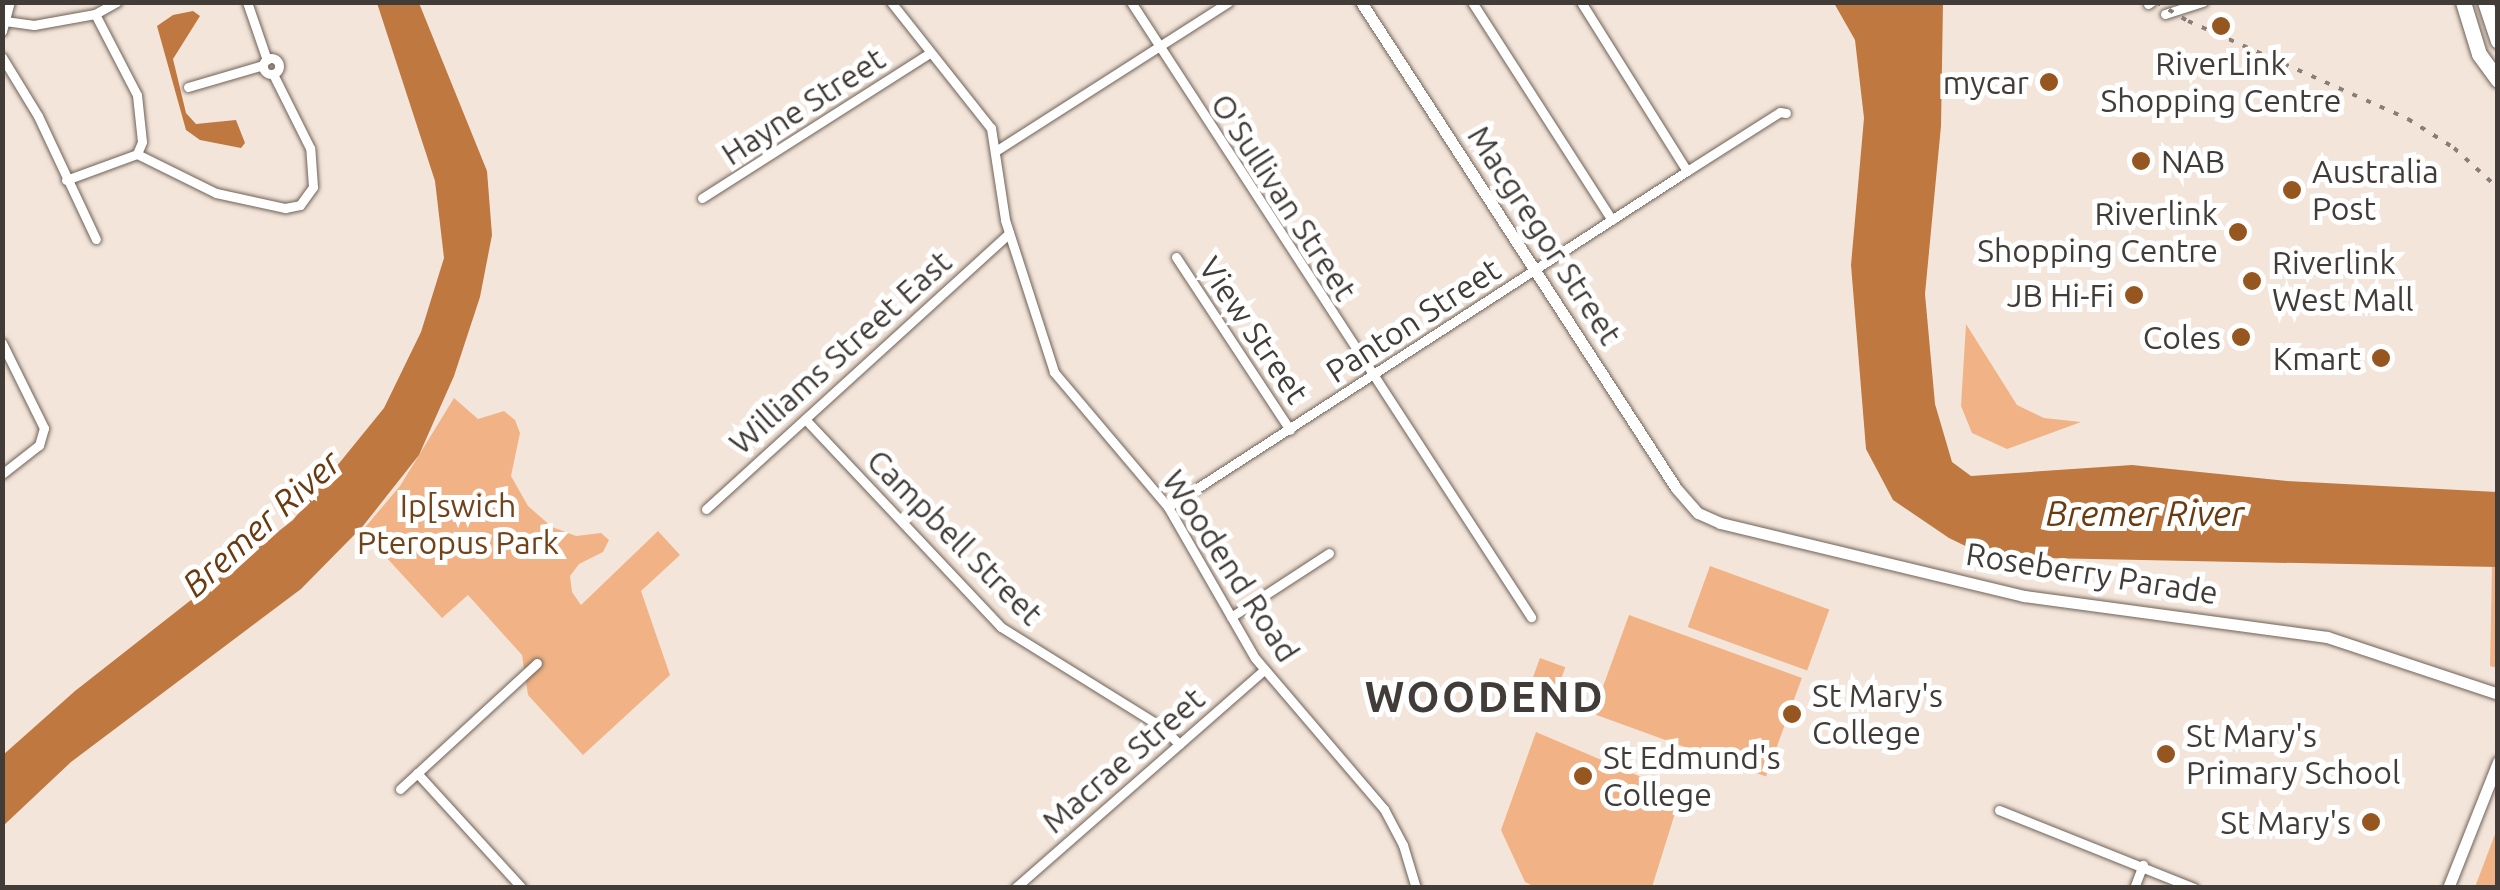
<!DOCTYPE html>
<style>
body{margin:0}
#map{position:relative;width:2500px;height:890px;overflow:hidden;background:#f4e5da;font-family:Ubuntu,sans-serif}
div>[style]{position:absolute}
.green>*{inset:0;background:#f1b385;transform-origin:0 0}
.water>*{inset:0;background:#be7840}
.roads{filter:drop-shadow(0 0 2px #6f6258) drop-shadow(0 0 2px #6f6258)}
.minor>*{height:9px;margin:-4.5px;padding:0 4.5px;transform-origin:4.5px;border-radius:4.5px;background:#fff}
.minor>.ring{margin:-4.5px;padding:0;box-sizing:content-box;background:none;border:9px solid #fff;border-radius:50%}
.tertiary>*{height:11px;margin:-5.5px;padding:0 5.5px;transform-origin:5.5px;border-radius:5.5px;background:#fff}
.primary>*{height:15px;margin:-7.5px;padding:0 7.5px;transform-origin:7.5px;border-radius:7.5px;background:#fff}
.rail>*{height:4px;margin-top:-2px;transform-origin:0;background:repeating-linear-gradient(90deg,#887e77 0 5px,transparent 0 15px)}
.dots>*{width:28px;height:28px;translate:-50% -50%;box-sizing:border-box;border:5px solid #fff;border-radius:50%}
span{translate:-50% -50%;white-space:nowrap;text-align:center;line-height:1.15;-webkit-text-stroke:10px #fff;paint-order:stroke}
.poi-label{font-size:32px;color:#423c38}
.right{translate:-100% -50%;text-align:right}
.left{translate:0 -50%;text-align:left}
.street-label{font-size:32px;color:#423c38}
.park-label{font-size:32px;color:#724219}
.water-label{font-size:35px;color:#6a3b11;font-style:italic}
.district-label{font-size:42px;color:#423c38;font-weight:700;letter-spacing:2.5px}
.frame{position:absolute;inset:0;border:5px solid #423c38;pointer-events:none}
</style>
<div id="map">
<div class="green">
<i style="clip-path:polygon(1966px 324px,2017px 405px,2044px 418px,2081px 422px,2007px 449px,1972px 433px,1961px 406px)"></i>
<i style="clip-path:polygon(454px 398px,478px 419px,504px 411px,515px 420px,520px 433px,511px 476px,528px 506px,552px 527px,576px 536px,601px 533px,609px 540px,603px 552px,579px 564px,570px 576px,572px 592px,581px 605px,658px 531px,680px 555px,641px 591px,670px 675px,583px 755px,528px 695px,522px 655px,468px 595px,442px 618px,362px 531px,400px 486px)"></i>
<i style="left:1710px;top:566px;width:127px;height:65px;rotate:20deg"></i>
<i style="clip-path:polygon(2492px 567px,2497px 567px,2497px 668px,2490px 666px)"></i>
<i style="left:1629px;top:615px;width:184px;height:105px;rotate:20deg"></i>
<i style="left:1540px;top:658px;width:27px;height:30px;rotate:20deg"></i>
<i style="clip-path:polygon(1536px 732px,1681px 794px,1652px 887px,1537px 888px,1525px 882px,1501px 830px)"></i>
<i style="clip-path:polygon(2497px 829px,2497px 887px,2475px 887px)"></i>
</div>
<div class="water">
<i style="clip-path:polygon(377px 3px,419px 3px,487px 171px,492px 235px,480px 297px,454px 376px,419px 455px,363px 526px,301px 589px,71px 762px,3px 826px,3px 755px,75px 691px,293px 520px,384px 408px,421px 332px,444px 258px,435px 181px)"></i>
<i style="clip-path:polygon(1834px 3px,1943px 3px,1941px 126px,1925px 294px,1935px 404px,1952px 462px,1971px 476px,2132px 465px,2287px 481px,2497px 492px,2497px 567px,1988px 557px,1949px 538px,1893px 500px,1866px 449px,1851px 265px,1864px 118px,1855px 40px)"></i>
<i style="clip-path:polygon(193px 11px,200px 16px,173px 59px,186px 113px,196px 124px,236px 120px,245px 143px,241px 148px,200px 140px,186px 130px,157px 26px,173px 15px)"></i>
</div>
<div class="roads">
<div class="minor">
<i style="left:247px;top:2px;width:61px;rotate:71deg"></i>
<i style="left:891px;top:2px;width:161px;rotate:51.6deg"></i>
<i style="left:991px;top:128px;width:93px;rotate:81.3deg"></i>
<i style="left:1005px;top:220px;width:160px;rotate:72.1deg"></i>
<i style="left:1054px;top:372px;width:177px;rotate:49.8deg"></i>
<i style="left:1168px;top:507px;width:174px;rotate:60.1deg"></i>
<i style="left:1255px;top:658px;width:199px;rotate:49.5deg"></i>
<i style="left:1384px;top:809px;width:41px;rotate:62.2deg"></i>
<i style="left:1403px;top:845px;width:45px;rotate:73.2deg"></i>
<i style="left:1131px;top:2px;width:734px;rotate:56.96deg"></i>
<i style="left:1472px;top:2px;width:259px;rotate:57.3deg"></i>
<i style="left:1581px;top:2px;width:199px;rotate:57.9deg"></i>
<i style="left:2148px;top:4px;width:4px;rotate:-34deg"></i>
<i style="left:95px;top:14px;width:91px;rotate:62.6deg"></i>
<i style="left:137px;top:95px;width:47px;rotate:83.9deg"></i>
<i style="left:142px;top:142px;width:13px;rotate:113deg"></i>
<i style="left:2165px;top:14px;width:40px;rotate:-18deg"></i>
<i style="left:5px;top:21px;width:29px;rotate:8deg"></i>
<i style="left:34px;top:25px;width:62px;rotate:-10.2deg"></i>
<i style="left:95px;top:14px;width:25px;rotate:-29deg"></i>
<i style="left:2px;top:31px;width:30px;rotate:-75deg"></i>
<i style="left:2px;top:57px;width:69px;rotate:58.6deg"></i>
<i style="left:38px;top:116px;width:136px;rotate:64.8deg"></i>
<i class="ring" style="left:263px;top:58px;width:7px;height:7px"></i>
<i style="left:188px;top:87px;width:78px;rotate:-16.3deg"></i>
<i style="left:997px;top:150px;width:274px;rotate:-32.6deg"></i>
<i style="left:66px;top:180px;width:76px;rotate:-20.1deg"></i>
<i style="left:137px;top:154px;width:88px;rotate:26.3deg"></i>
<i style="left:216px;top:193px;width:71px;rotate:12.3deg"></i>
<i style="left:285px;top:208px;width:15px;rotate:-11deg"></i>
<i style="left:300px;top:205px;width:22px;rotate:-54deg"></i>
<i style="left:313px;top:187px;width:39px;rotate:-94deg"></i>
<i style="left:310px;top:148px;width:83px;rotate:-116.6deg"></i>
<i style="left:702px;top:198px;width:270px;rotate:-32.5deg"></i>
<i style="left:1176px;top:257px;width:207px;rotate:56.6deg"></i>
<i style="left:2px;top:343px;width:95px;rotate:63.7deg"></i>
<i style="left:44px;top:428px;width:18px;rotate:106deg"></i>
<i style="left:39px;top:445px;width:47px;rotate:141.9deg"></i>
<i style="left:805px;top:419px;width:286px;rotate:46.7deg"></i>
<i style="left:1001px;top:627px;width:191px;rotate:31.9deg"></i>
<i style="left:1163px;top:728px;width:23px;rotate:45deg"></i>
<i style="left:1168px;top:507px;width:618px;rotate:-32.92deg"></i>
<i style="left:1687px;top:171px;width:110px;rotate:-32.4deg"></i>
<i style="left:1780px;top:112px;width:6px;rotate:9deg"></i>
<i style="left:706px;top:509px;width:410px;rotate:-42.3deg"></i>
<i style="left:1231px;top:617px;width:117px;rotate:-33.1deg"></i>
<i style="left:417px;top:773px;width:156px;rotate:47.6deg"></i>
<i style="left:400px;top:789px;width:186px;rotate:-42.6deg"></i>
<i style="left:1999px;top:810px;width:210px;rotate:21.8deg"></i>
<i style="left:1015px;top:888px;width:331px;rotate:-41.2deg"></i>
<i style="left:2134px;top:888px;width:25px;rotate:-69deg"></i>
</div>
<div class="tertiary">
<i style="left:1361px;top:2px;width:579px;rotate:57.05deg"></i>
<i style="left:1676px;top:488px;width:33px;rotate:49deg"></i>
<i style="left:1698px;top:513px;width:24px;rotate:24deg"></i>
<i style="left:1720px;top:523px;width:313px;rotate:13.5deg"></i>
<i style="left:2024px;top:596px;width:306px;rotate:7.7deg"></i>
<i style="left:2327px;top:637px;width:180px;rotate:18.4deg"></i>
<i style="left:2448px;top:888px;width:136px;rotate:-68.4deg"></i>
</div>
<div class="primary">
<i style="left:2463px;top:2px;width:54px;rotate:72.9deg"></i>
<i style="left:2479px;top:54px;width:32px;rotate:54deg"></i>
<i style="left:2485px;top:2px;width:41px;rotate:71.6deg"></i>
</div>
</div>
<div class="rail">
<i style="left:2156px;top:2px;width:37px;rotate:31deg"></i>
<i style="left:2188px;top:21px;width:241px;rotate:24deg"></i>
<i style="left:2408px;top:119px;width:54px;rotate:32.2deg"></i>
<i style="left:2454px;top:148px;width:59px;rotate:42.3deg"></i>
</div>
<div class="dots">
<i style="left:2221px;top:26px;background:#96561f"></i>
<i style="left:2049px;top:82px;background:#96561f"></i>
<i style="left:2141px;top:161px;background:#96561f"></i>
<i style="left:2292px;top:190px;background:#96561f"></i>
<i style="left:2238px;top:232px;background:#96561f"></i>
<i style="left:2252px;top:281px;background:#96561f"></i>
<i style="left:2134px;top:295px;background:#96561f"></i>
<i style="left:2241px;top:337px;background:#96561f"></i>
<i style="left:2381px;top:358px;background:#96561f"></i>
<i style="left:1792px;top:714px;background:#96561f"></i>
<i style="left:2166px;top:754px;background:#96561f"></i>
<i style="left:1583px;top:776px;background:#96561f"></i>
<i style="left:2371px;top:822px;background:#96561f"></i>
</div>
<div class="poi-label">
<span style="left:2221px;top:82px">RiverLink<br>Shopping Centre</span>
<span class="right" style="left:2029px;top:82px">mycar</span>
<span class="left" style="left:2161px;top:161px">NAB</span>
<span class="left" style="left:2312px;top:190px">Australia<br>Post</span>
<span class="right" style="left:2218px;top:232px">Riverlink<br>Shopping Centre</span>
<span class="left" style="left:2272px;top:281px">Riverlink<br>West Mall</span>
<span class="right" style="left:2114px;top:295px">JB Hi-Fi</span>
<span class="right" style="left:2221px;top:337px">Coles</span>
<span class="right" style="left:2361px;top:358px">Kmart</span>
<span class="left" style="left:1812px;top:714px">St Mary's<br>College</span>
<span class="left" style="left:2186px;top:754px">St Mary's<br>Primary School</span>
<span class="left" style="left:1603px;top:776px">St Edmund's<br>College</span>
<span class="right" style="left:2351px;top:822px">St Mary's</span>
</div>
<div class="street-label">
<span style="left:803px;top:106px;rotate:-33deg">Hayne Street</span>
<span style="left:1284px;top:197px;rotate:57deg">O'Sullivan Street</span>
<span style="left:1545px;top:235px;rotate:57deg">Macgregor Street</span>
<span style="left:1413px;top:320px;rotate:-33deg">Panton Street</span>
<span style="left:1254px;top:330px;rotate:56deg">View Street</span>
<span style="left:840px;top:352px;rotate:-42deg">Williams Street East</span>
<span style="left:955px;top:537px;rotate:45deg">Campbell Street</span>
<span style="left:1231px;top:566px;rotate:57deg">Woodend Road</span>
<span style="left:2092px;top:573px;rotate:9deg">Roseberry Parade</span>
<span style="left:1123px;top:760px;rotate:-41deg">Macrae Street</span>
</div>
<div class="park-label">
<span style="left:458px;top:524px">Ip[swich<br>Pteropus Park</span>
</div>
<div class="water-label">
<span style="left:2145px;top:513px">Bremer River</span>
<span style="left:261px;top:523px;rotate:-42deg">Bremer River</span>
</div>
<div class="district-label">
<span style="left:1485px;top:697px">WOODEND</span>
</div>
<div class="frame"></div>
</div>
